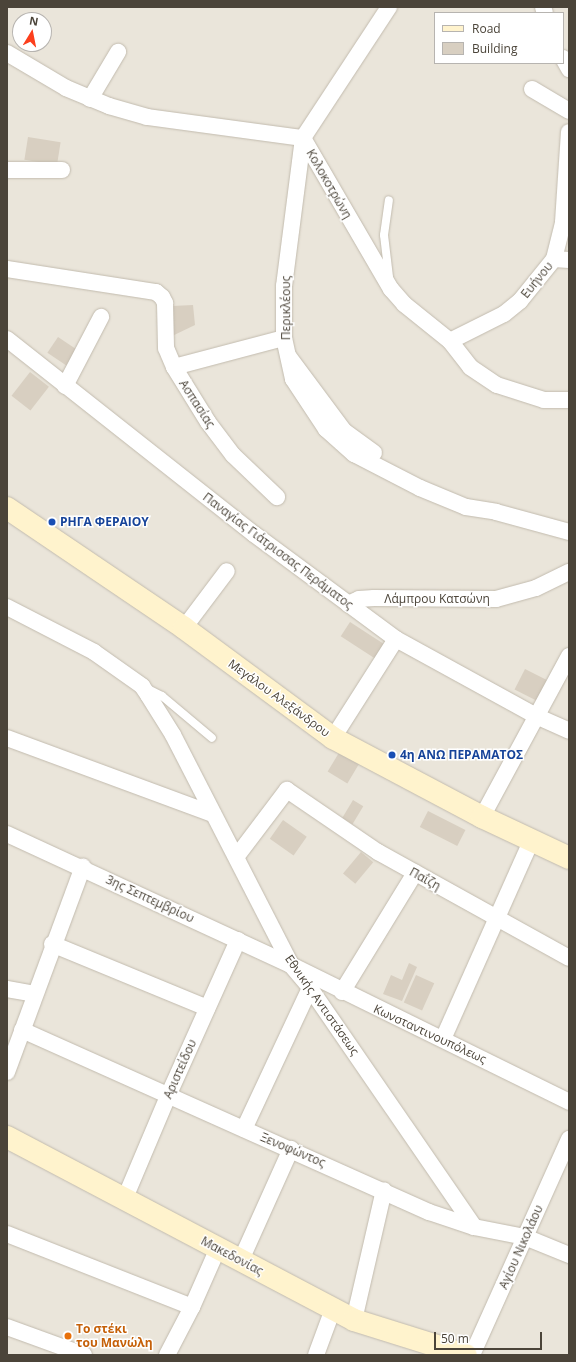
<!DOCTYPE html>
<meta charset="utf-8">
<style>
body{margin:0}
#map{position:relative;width:576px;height:1362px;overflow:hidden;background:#f6f3ec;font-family:"Open Sans",sans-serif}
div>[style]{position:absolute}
.residential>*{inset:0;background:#eae5da}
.building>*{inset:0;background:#d8cfc1;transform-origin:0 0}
.roads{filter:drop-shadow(0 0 1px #c2bbae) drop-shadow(0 0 1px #c2bbae)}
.lane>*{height:8px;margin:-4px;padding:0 4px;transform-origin:4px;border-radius:4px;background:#fff}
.street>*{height:16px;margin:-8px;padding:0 8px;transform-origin:8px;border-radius:8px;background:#fff}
.secondary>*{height:22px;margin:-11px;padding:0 11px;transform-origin:11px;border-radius:11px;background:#fff3cd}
.dots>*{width:11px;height:11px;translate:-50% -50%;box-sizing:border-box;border:2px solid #fff;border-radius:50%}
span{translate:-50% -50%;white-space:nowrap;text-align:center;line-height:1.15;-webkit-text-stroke:3px #fff;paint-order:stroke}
.street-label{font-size:12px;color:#4b4439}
.transit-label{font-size:12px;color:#164399;font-weight:700}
.left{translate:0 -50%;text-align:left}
.food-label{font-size:12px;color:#c56008;font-weight:700}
.frame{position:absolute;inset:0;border:8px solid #4b4439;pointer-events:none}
.legend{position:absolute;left:434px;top:12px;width:130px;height:52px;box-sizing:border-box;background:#fff;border:1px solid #b7b4b0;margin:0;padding:5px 7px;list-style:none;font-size:12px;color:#4b4439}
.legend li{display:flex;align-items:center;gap:8px;height:20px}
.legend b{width:20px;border:1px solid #b7b4b0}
.north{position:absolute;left:12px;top:12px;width:40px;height:40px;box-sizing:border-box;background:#fff;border:1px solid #b7b4b0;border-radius:50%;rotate:10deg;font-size:11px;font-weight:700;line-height:16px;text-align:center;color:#4b4439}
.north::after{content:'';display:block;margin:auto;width:14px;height:18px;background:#fc3f1d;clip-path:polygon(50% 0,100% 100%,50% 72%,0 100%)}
.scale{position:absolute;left:434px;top:1332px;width:108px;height:18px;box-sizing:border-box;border:2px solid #4b4439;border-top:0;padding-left:5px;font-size:12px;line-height:14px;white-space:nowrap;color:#4b4439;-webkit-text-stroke:3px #fff;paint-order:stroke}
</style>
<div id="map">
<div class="residential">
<i style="clip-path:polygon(evenodd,7px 7px,569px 7px,569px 1355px,7px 1355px,7px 7px,435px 13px,563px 13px,563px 63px,435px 63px,435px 13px,7px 7px,20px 20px,44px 20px,44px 44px,20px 44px,20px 20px)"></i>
</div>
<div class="building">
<i style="left:28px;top:137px;width:33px;height:23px;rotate:9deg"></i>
<i style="clip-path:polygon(193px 305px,195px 325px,170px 337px,172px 306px)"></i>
<i style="left:58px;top:337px;width:27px;height:19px;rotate:34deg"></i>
<i style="left:30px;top:372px;width:24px;height:30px;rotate:38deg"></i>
<i style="left:350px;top:622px;width:45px;height:17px;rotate:33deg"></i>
<i style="left:525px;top:669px;width:25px;height:23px;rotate:27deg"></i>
<i style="left:340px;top:751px;width:23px;height:24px;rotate:31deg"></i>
<i style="left:353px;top:800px;width:12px;height:21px;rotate:31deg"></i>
<i style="left:428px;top:811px;width:42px;height:18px;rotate:27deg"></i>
<i style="left:283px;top:820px;width:29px;height:23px;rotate:35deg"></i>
<i style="left:361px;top:852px;width:16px;height:28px;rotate:40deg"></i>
<i style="clip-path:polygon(409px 963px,417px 967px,402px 1001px,383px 994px,391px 975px,402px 980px)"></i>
<i style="left:416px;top:975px;width:20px;height:30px;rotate:24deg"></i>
</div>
<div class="roads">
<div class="lane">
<i style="left:389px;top:277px;width:42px;rotate:-96.8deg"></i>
<i style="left:384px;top:235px;width:35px;rotate:-82deg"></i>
<i style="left:146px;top:688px;width:18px;rotate:27deg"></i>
<i style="left:162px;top:696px;width:65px;rotate:40deg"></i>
</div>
<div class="street">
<i style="left:389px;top:7px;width:157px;rotate:123.3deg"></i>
<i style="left:303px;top:138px;width:149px;rotate:97.3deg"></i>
<i style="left:284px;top:286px;width:52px;rotate:90deg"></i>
<i style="left:284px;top:338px;width:42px;rotate:77.6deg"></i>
<i style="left:293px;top:379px;width:60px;rotate:56.6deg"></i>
<i style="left:326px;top:429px;width:38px;rotate:42deg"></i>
<i style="left:354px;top:454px;width:74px;rotate:27.3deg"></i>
<i style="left:420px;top:488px;width:50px;rotate:22.4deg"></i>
<i style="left:466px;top:507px;width:30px;rotate:9deg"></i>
<i style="left:496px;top:512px;width:76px;rotate:15.3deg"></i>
<i style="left:543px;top:7px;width:6px;rotate:72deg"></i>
<i style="left:7px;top:53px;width:69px;rotate:30.7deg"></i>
<i style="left:66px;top:88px;width:47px;rotate:22.7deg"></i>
<i style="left:109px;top:106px;width:40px;rotate:16deg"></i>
<i style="left:147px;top:117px;width:157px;rotate:7.7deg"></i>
<i style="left:303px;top:138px;width:175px;rotate:59.8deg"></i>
<i style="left:391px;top:289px;width:20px;rotate:49deg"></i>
<i style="left:404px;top:304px;width:59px;rotate:38.8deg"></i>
<i style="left:450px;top:341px;width:33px;rotate:52deg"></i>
<i style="left:470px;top:367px;width:32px;rotate:34deg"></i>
<i style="left:497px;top:385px;width:49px;rotate:17.7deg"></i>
<i style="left:544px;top:400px;width:25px"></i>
<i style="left:563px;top:58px;width:13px;rotate:61deg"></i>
<i style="left:532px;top:89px;width:43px;rotate:30.7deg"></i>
<i style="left:90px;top:99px;width:55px;rotate:-59.2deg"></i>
<i style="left:7px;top:170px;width:55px"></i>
<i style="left:554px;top:259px;width:15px;rotate:4deg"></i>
<i style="left:7px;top:269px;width:151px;rotate:8.8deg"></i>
<i style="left:156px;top:292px;width:8px;rotate:40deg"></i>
<i style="left:162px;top:297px;width:7px;rotate:63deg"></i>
<i style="left:165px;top:303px;width:45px;rotate:88.7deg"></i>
<i style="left:166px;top:348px;width:21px;rotate:67deg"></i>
<i style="left:174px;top:367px;width:65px;rotate:58.3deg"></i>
<i style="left:208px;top:422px;width:41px;rotate:52.9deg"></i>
<i style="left:233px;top:455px;width:61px;rotate:43.7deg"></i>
<i style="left:7px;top:339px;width:315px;rotate:38.3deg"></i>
<i style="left:254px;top:534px;width:177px;rotate:36.5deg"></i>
<i style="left:396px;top:639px;width:160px;rotate:28.8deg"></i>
<i style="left:536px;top:716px;width:36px;rotate:24deg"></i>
<i style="left:450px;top:341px;width:60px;rotate:-26.6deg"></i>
<i style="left:504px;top:314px;width:21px;rotate:-39deg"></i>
<i style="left:520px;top:301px;width:54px;rotate:-51deg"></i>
<i style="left:554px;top:259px;width:38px;rotate:-76deg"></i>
<i style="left:563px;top:222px;width:90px;rotate:-86.2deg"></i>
<i style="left:289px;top:357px;width:92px;rotate:53.4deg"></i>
<i style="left:344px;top:431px;width:37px;rotate:36deg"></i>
<i style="left:174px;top:367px;width:114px;rotate:-14.8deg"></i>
<i style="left:65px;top:386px;width:78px;rotate:-62.4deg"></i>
<i style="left:348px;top:604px;width:12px;rotate:-24deg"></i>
<i style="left:359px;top:599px;width:15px;rotate:-4deg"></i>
<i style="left:374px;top:598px;width:122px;rotate:0.5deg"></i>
<i style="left:496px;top:599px;width:41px;rotate:-15.4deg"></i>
<i style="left:536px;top:588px;width:37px;rotate:-26deg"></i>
<i style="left:7px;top:607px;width:98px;rotate:27.3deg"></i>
<i style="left:94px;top:652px;width:59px;rotate:35.3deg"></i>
<i style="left:142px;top:686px;width:11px;rotate:56deg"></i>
<i style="left:148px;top:695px;width:47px;rotate:58deg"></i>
<i style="left:173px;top:735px;width:259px;rotate:62.8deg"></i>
<i style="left:291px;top:965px;width:30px;rotate:50deg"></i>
<i style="left:310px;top:988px;width:290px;rotate:55.5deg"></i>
<i style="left:184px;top:628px;width:71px;rotate:-53deg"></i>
<i style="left:7px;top:738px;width:220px;rotate:20.3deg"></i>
<i style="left:333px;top:738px;width:117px;rotate:-57.5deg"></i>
<i style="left:482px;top:817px;width:183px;rotate:-61.6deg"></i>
<i style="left:7px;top:834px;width:313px;rotate:24.8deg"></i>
<i style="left:291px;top:965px;width:310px;rotate:26.2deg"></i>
<i style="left:237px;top:856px;width:83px;rotate:-52.9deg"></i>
<i style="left:287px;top:790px;width:110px;rotate:34.3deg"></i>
<i style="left:378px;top:852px;width:218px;rotate:29deg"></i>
<i style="left:52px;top:944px;width:168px;rotate:22.4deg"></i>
<i style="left:7px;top:989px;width:28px;rotate:10deg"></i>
<i style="left:342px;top:992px;width:140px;rotate:-58.5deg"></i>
<i style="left:22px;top:1030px;width:446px;rotate:24.1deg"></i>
<i style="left:429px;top:1212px;width:47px;rotate:18.4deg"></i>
<i style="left:474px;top:1227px;width:52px;rotate:11.1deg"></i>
<i style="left:525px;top:1237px;width:48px;rotate:22.2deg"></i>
<i style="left:443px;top:1039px;width:217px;rotate:-66deg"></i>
<i style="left:7px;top:1072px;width:219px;rotate:-69.7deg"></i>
<i style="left:244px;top:1129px;width:156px;rotate:-64.9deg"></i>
<i style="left:125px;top:1198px;width:111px;rotate:-67.1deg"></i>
<i style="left:168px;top:1096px;width:171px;rotate:-65.8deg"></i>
<i style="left:7px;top:1234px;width:199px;rotate:21.5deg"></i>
<i style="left:241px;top:1260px;width:122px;rotate:-65.8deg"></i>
<i style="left:354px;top:1320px;width:133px;rotate:-77deg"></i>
<i style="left:7px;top:1327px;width:82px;rotate:20deg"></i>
<i style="left:167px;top:1355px;width:54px;rotate:-62.5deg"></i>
<i style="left:192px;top:1307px;width:64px;rotate:-66.2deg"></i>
<i style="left:316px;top:1355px;width:49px;rotate:-69.7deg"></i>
<i style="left:472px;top:1355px;width:237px;rotate:-65.8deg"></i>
</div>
<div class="secondary">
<i style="left:7px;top:508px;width:214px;rotate:34.1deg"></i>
<i style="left:184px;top:628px;width:185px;rotate:36.4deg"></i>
<i style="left:333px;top:738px;width:169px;rotate:27.9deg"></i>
<i style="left:482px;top:817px;width:96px;rotate:25.2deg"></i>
<i style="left:7px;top:1137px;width:392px;rotate:27.8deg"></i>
<i style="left:354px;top:1320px;width:117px;rotate:17.4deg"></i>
</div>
</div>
<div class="dots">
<i style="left:52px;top:522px;background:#1a4fb4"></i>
<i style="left:392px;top:755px;background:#1a4fb4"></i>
<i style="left:68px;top:1336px;background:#e8710a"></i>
</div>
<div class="street-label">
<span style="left:329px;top:184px;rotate:60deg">Κολοκοτρώνη</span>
<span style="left:537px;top:280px;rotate:-51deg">Ευήνου</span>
<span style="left:286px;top:308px;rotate:-90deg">Περικλέους</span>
<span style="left:197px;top:404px;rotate:57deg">Ασπασίας</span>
<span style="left:278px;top:551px;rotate:37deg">Παναγίας Γιάτρισσας Περάματος</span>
<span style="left:437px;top:599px">Λάμπρου Κατσώνη</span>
<span style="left:279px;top:698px;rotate:36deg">Μεγάλου Αλεξάνδρου</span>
<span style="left:425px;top:879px;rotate:29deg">Παΐζη</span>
<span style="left:150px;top:899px;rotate:25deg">3ης Σεπτεμβρίου</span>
<span style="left:322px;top:1005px;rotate:55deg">Εθνικής Αντιστάσεως</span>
<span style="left:430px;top:1034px;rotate:25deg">Κωνσταντινουπόλεως</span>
<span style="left:180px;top:1069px;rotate:-66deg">Αριστείδου</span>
<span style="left:293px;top:1150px;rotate:23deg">Ξενοφώντος</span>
<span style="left:521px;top:1247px;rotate:-66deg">Αγίου Νικολάου</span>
<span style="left:232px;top:1256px;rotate:28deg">Μακεδονίας</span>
</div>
<div class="transit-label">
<span class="left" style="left:60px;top:522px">ΡΗΓΑ ΦΕΡΑΙΟΥ</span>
<span class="left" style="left:400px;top:755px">4η ΑΝΩ ΠΕΡΑΜΑΤΟΣ</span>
</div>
<div class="food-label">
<span class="left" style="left:76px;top:1336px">Το στέκι<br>του Μανώλη</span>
</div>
<div class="frame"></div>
<ul class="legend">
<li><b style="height:5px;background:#fff3cd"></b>Road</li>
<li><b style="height:11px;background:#d8cfc1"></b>Building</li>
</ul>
<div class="north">N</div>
<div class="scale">50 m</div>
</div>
